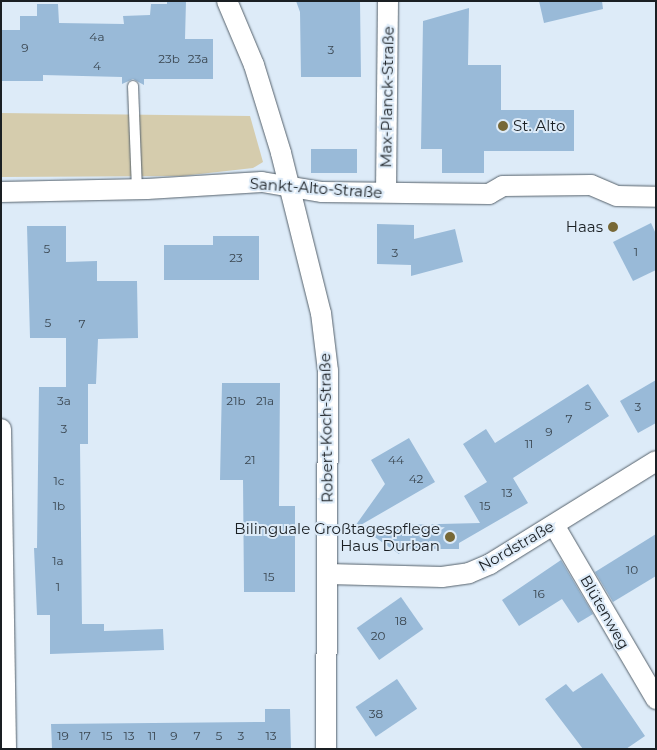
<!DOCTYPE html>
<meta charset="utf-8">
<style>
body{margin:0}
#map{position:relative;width:657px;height:750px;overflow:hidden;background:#ddebf8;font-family:Montserrat,sans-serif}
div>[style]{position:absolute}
.green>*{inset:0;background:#d5ccad}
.building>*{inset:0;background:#99bad8;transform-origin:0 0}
.roads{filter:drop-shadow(0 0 1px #55616b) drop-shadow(0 0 1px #55616b)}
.service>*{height:10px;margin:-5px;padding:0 5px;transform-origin:5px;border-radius:5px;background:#fff}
.minor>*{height:20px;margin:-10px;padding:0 10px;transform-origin:10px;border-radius:10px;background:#fff}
.dots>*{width:14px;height:14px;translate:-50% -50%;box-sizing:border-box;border:2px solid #ddebf8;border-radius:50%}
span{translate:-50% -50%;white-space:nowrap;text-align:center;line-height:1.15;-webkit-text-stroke:4px #ddebf8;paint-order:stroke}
.number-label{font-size:12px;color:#3a4650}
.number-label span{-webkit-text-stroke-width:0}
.street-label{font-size:15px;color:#1a1f23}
.poi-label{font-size:15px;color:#1a1f23}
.left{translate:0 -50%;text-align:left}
.right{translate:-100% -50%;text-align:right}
.frame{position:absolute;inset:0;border:2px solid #1a1f23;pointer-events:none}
</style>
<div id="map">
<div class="green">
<i style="clip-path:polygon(1px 113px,250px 116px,263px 162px,253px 168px,182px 176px,1px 177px)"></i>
</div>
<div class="building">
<i style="clip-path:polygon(167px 1px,186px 1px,185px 39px,213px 39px,213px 79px,144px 79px,144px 85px,133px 79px,122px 84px,122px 77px,43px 75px,43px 81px,1px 81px,1px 30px,20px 30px,20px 16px,37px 16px,37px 4px,58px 4px,59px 23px,124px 24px,123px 16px,150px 15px,151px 4px,167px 4px)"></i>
<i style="clip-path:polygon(296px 1px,360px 1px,361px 77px,301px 77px,300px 12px)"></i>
<i style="clip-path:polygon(539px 1px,602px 1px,603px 9px,544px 23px)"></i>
<i style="clip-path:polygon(469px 8px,468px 65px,501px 65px,501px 110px,574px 110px,574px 151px,484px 151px,484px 173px,442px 173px,442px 149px,421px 149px,423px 21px)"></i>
<i style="left:311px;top:149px;width:46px;height:24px"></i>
<i style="clip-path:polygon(651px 223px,656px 234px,656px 270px,633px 281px,613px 242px)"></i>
<i style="clip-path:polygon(377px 224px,414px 225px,414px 239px,455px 229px,463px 262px,411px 276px,411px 265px,377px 264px)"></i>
<i style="clip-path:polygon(27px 226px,66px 226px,66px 262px,97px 261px,97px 281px,137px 281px,138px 338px,98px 339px,96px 384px,88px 384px,88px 444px,80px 444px,82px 624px,104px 624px,104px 631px,163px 629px,164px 650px,50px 654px,50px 615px,37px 615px,34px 548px,37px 548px,39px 387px,66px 387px,66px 338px,30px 338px)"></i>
<i style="clip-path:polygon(213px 236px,259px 236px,259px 280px,164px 280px,164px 245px,213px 245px)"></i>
<i style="clip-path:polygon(656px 380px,656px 423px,638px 433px,620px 401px)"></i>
<i style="clip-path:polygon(222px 383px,280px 383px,279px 506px,295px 506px,295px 592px,244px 592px,243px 480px,220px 480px)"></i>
<i style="clip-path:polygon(588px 384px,609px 416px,513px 478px,528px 503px,459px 543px,459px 549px,402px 549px,399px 554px,359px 526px,353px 529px,385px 484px,371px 460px,409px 438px,435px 482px,359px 526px,480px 523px,464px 496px,487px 482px,463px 444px,486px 429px,495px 443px)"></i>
<i style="clip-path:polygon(656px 534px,656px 576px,613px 602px,595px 572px)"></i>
<i style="clip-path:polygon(561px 560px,593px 614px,578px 623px,562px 599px,519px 626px,502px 600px)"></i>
<i style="left:401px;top:597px;width:39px;height:54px;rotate:55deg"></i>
<i style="clip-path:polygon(602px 673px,645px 736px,626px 749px,583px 749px,545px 699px,566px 684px,573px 692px)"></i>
<i style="left:397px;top:679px;width:36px;height:50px;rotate:56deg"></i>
<i style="clip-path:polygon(265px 709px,290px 709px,291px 749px,52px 749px,51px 724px,265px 722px)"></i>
</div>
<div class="roads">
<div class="service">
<i style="left:133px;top:86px;width:103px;rotate:87.8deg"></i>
</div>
<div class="minor">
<i style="left:227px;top:1px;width:69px;rotate:67.1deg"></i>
<i style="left:254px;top:65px;width:92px;rotate:72.9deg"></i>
<i style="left:281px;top:153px;width:165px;rotate:76deg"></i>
<i style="left:321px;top:313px;width:58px;rotate:83.1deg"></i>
<i style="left:328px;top:371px;width:378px;rotate:90.3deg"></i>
<i style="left:1px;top:192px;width:146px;rotate:-1.2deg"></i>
<i style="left:147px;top:189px;width:115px;rotate:-3.5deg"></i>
<i style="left:262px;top:182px;width:61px;rotate:9.5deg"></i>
<i style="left:322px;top:192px;width:167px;rotate:0.7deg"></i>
<i style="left:489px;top:194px;width:16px;rotate:-30deg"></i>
<i style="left:503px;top:186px;width:88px;rotate:-0.7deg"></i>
<i style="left:591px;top:185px;width:28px;rotate:23deg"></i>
<i style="left:617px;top:196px;width:39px;rotate:1deg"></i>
<i style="left:386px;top:192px;width:191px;rotate:-89.4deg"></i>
<i style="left:1px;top:429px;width:320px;rotate:89.1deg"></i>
<i style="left:554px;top:525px;width:202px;rotate:59.6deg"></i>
<i style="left:328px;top:574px;width:114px;rotate:1.5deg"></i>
<i style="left:442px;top:577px;width:27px;rotate:-8deg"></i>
<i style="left:469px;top:573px;width:23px;rotate:-23deg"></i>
<i style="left:490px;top:564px;width:195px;rotate:-31.8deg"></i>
</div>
</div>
<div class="dots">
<i style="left:503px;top:126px;background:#776836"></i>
<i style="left:613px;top:227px;background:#776836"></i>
<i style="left:450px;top:537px;background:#776836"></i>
</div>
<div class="number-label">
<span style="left:97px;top:37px">4a</span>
<span style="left:25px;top:48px">9</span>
<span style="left:331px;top:50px">3</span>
<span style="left:169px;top:59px">23b</span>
<span style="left:198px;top:59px">23a</span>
<span style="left:97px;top:66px">4</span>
<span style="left:47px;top:249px">5</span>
<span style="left:636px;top:252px">1</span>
<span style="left:395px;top:253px">3</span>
<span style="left:236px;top:258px">23</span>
<span style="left:48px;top:323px">5</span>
<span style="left:82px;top:324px">7</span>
<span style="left:64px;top:401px">3a</span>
<span style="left:236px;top:401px">21b</span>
<span style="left:265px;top:401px">21a</span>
<span style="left:588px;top:406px">5</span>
<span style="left:638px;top:407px">3</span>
<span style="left:569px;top:419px">7</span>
<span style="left:64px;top:429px">3</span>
<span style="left:549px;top:432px">9</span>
<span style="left:529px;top:444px">11</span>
<span style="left:250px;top:460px">21</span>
<span style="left:396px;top:460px">44</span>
<span style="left:416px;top:479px">42</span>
<span style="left:59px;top:481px">1c</span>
<span style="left:507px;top:493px">13</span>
<span style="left:59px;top:506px">1b</span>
<span style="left:485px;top:506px">15</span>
<span style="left:58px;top:561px">1a</span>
<span style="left:632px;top:570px">10</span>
<span style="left:269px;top:577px">15</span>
<span style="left:58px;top:587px">1</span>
<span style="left:539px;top:594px">16</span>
<span style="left:401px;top:621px">18</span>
<span style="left:378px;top:636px">20</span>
<span style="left:376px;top:714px">38</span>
<span style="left:63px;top:736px">19</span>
<span style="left:85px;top:736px">17</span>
<span style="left:107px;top:736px">15</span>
<span style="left:129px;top:736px">13</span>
<span style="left:152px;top:736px">11</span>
<span style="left:174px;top:736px">9</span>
<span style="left:197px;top:736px">7</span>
<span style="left:219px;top:736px">5</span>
<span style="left:241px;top:736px">3</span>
<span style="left:271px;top:736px">13</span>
</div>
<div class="street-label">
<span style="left:387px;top:97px;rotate:-89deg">Max-Planck-Straße</span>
<span style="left:316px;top:188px;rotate:4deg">Sankt-Alto-Straße</span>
<span style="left:326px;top:428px;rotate:-91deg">Robert-Koch-Straße</span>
<span style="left:516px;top:546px;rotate:-30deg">Nordstraße</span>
<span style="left:605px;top:612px;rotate:60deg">Blütenweg</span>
</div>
<div class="poi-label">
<span class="left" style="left:513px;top:126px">St. Alto</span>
<span class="right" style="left:603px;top:227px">Haas</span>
<span class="right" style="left:440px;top:537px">Bilinguale Großtagespflege<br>Haus Durban</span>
</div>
<div class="frame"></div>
</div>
